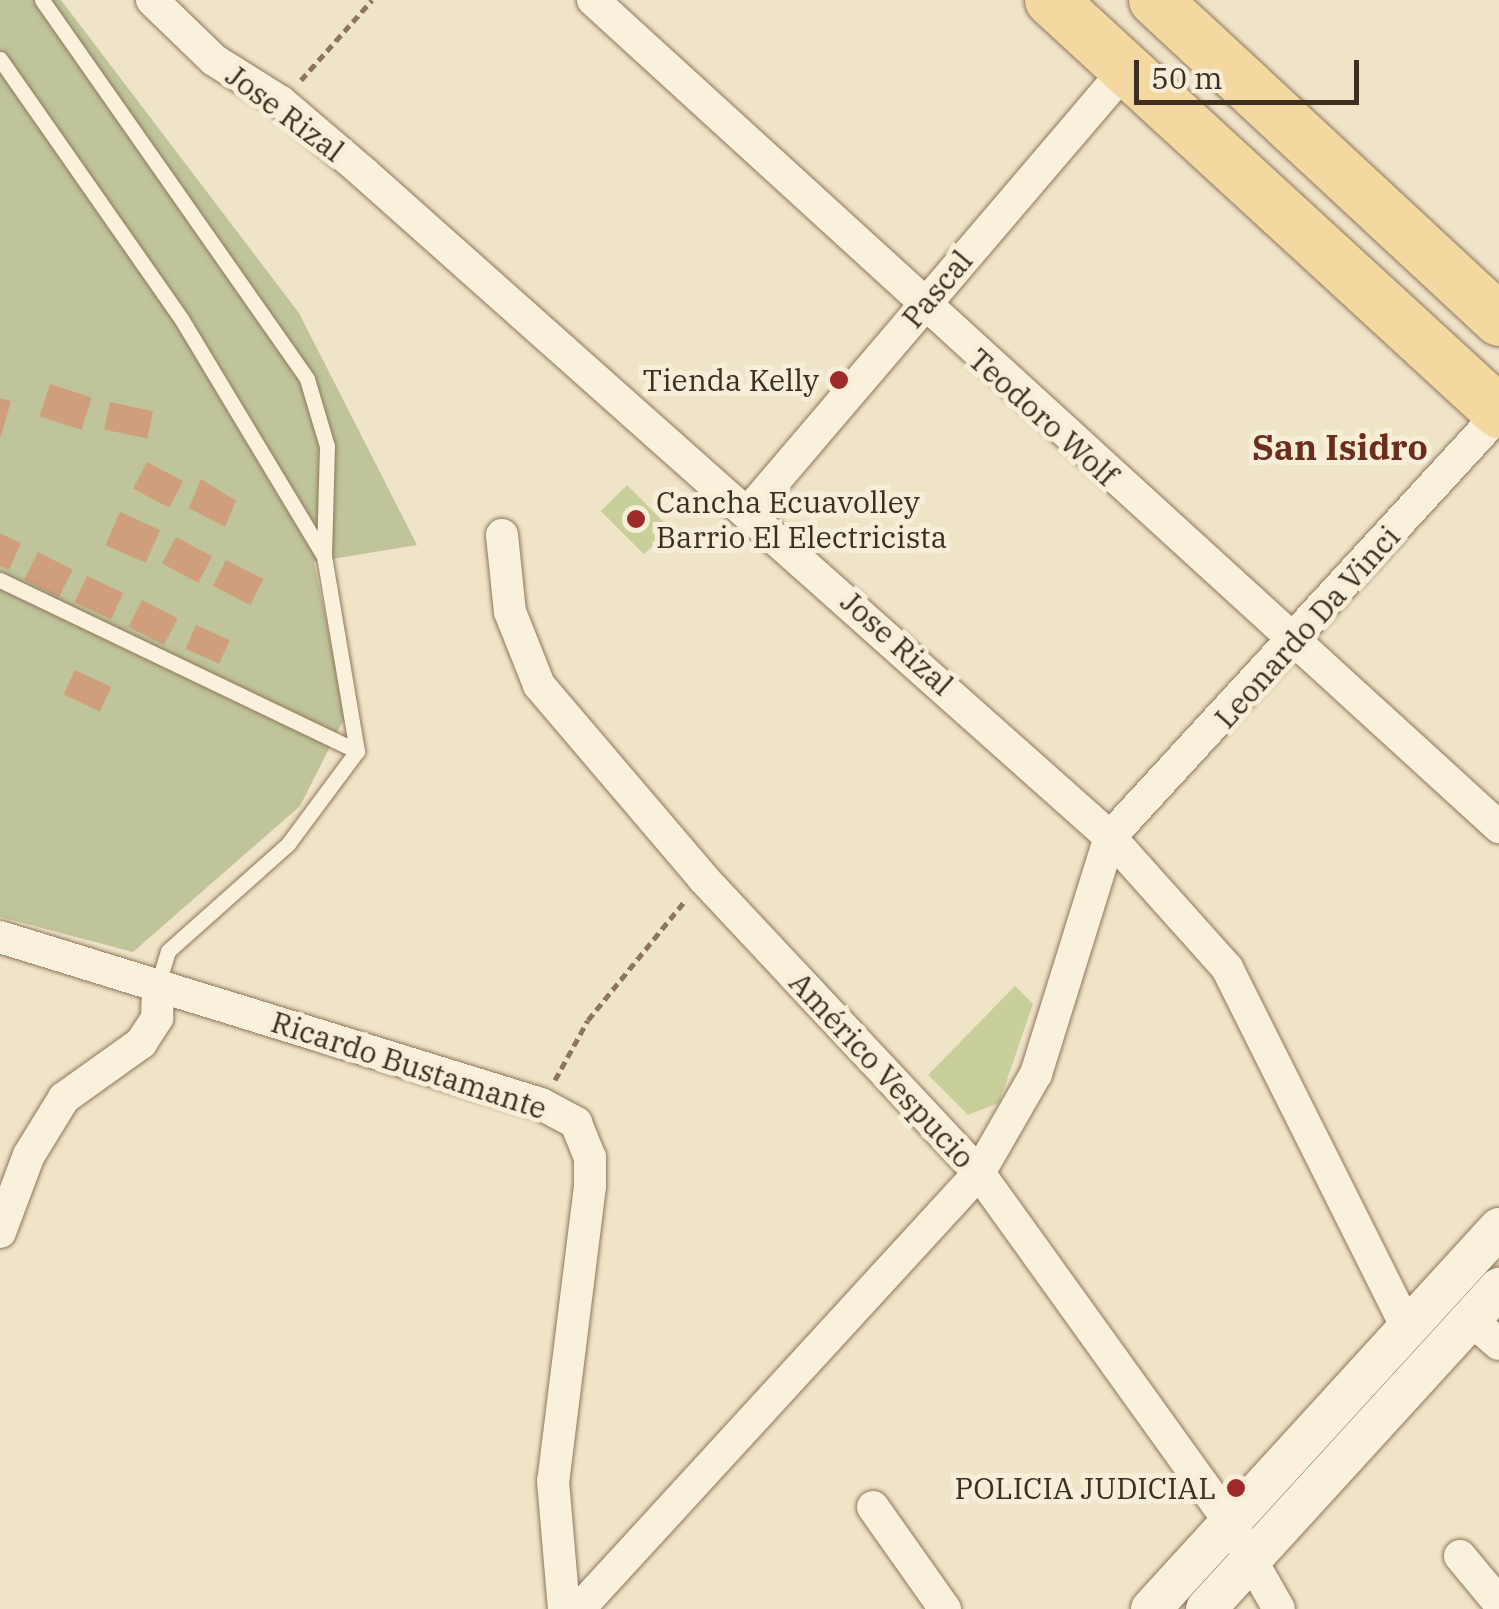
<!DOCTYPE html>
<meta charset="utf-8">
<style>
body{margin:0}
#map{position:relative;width:1499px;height:1609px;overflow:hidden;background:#f0e4c8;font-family:"IBM Plex Serif",serif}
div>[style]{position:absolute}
.green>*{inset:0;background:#c9cf9b;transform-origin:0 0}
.cemetery>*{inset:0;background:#bfc49a}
.building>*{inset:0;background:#cf9f7d;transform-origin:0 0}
.path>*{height:5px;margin-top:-2.5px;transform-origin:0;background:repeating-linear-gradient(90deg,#8d765c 0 8px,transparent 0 13px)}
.roads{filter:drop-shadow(0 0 2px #8d765c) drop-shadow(0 0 2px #8d765c)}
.service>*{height:15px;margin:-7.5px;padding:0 7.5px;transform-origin:7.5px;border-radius:7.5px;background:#faf1dc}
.minor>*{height:32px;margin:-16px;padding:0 16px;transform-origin:16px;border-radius:16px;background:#faf1dc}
.tertiary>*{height:40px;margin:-20px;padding:0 20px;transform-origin:20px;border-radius:20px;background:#faf1dc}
.primary>*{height:52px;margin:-26px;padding:0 26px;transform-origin:26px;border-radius:26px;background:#f3d9a0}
.dots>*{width:28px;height:28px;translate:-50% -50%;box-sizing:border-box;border:5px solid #f7eed8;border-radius:50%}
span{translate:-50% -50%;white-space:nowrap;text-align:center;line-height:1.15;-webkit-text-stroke:10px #f7eed8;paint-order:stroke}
.street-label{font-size:30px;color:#3d2e20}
.poi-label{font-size:30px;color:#3d2e20}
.right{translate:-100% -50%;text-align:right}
.left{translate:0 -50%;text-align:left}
.quarter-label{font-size:35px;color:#6b2e1e;font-weight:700}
.scale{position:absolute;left:1134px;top:60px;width:225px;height:45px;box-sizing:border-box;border:5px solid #3d2e20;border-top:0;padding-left:12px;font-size:30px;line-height:35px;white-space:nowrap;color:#3d2e20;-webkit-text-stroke:8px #f7eed8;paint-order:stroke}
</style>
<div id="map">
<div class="green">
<i style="left:627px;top:485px;width:61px;height:37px;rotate:45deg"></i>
<i style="clip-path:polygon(1015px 986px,1033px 1004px,999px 1103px,968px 1115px,928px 1075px)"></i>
</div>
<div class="cemetery">
<i style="clip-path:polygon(0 0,61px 0,299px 313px,417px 545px,314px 562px,346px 715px,300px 806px,133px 952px,0 917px)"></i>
</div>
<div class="building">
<i style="left:50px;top:384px;width:44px;height:34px;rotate:18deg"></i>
<i style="clip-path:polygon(0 398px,11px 401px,1px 436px,0 435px)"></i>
<i style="left:110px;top:402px;width:44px;height:28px;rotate:12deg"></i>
<i style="left:147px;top:462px;width:41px;height:30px;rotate:28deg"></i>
<i style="clip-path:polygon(201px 479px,236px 501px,225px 527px,189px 508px)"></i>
<i style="left:120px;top:512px;width:44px;height:36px;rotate:24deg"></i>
<i style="clip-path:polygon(0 533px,21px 543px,9px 570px,0 566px)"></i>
<i style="left:176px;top:537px;width:41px;height:30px;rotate:28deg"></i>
<i style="left:38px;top:552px;width:39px;height:31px;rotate:27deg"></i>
<i style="left:226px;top:560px;width:42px;height:29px;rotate:27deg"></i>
<i style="left:87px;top:576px;width:40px;height:29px;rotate:25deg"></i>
<i style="left:142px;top:600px;width:40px;height:30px;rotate:27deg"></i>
<i style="left:196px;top:625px;width:37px;height:26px;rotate:24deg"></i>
<i style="left:75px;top:670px;width:40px;height:27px;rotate:25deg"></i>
</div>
<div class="path">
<i style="left:301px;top:80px;width:107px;rotate:-48.4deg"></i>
<i style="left:555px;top:1080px;width:68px;rotate:-61.2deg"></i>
<i style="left:588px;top:1020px;width:151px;rotate:-50.9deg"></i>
</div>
<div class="roads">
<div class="service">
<i style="left:42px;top:0;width:462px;rotate:55deg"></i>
<i style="left:307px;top:379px;width:70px;rotate:73.4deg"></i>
<i style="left:327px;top:446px;width:109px;rotate:91.6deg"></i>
<i style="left:0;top:59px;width:318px;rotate:55.1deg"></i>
<i style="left:182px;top:320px;width:275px;rotate:59deg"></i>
<i style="left:324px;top:556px;width:198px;rotate:80.4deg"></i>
<i style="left:357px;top:751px;width:116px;rotate:126.6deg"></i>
<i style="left:288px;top:844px;width:161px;rotate:138.3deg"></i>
<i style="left:168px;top:951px;width:34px;rotate:107deg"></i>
<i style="left:0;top:580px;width:396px;rotate:25.6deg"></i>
</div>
<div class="minor">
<i style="left:152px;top:0;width:86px;rotate:44.1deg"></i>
<i style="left:214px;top:60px;width:79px;rotate:32.1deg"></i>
<i style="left:281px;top:102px;width:109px;rotate:40.5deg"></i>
<i style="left:364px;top:173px;width:999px;rotate:41.67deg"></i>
<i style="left:1110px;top:837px;width:176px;rotate:48.2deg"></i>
<i style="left:1227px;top:968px;width:400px;rotate:63.4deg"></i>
<i style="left:593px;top:0;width:1227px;rotate:42.39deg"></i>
<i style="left:750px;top:510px;width:580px;rotate:-49.55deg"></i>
<i style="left:502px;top:535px;width:77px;rotate:84.1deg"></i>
<i style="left:510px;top:612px;width:79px;rotate:68.3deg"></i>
<i style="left:539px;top:685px;width:253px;rotate:49.6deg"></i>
<i style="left:703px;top:878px;width:404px;rotate:46.9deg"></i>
<i style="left:979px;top:1173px;width:428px;rotate:54.3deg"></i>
<i style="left:1229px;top:1521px;width:101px;rotate:60.4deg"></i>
<i style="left:0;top:937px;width:566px;rotate:17.15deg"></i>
<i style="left:541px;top:1104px;width:40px;rotate:28deg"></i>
<i style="left:576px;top:1123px;width:37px;rotate:68deg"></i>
<i style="left:590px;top:1157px;width:29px;rotate:90deg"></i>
<i style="left:590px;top:1186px;width:297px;rotate:97.1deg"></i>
<i style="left:553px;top:1481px;width:128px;rotate:85.1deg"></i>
<i style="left:0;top:1232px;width:82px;rotate:-69.4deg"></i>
<i style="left:29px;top:1155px;width:67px;rotate:-58.4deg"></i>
<i style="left:64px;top:1098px;width:95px;rotate:-35.5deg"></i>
<i style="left:141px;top:1043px;width:30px;rotate:-57deg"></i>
<i style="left:157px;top:1018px;width:34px;rotate:-88deg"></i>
<i style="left:1470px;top:1319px;width:38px;rotate:41deg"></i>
<i style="left:873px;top:1507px;width:125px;rotate:54.8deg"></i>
<i style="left:1460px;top:1556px;width:61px;rotate:50.3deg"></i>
<i style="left:579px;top:1609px;width:592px;rotate:-47.47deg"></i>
<i style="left:979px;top:1173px;width:114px;rotate:-60.1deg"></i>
<i style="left:1036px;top:1074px;width:248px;rotate:-72.7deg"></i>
<i style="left:1110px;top:837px;width:575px;rotate:-47.4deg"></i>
</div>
<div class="tertiary">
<i style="left:1151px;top:1609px;width:516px;rotate:-47.59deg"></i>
<i style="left:1206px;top:1609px;width:435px;rotate:-47.6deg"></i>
</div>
<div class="primary">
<i style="left:1051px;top:0;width:609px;rotate:42.6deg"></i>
<i style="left:1155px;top:0;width:470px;rotate:42.9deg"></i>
</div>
</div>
<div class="dots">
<i style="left:839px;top:380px;background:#9e2a2b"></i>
<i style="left:636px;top:519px;background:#9e2a2b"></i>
<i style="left:1236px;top:1488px;background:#9e2a2b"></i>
</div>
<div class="street-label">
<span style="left:285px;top:113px;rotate:37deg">Jose Rizal</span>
<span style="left:937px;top:289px;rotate:-50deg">Pascal</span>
<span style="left:1043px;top:417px;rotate:42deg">Teodoro Wolf</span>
<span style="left:1307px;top:627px;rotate:-48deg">Leonardo Da Vinci</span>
<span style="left:897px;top:643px;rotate:42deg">Jose Rizal</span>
<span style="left:409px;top:1065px;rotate:18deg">Ricardo Bustamante</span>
<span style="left:882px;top:1070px;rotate:47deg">Américo Vespucio</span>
</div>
<div class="poi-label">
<span class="right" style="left:819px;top:380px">Tienda Kelly</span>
<span class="left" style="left:656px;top:519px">Cancha Ecuavolley<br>Barrio El Electricista</span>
<span class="right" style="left:1216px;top:1488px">POLICIA JUDICIAL</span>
</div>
<div class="quarter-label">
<span style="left:1340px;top:447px">San Isidro</span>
</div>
<div class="scale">50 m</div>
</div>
